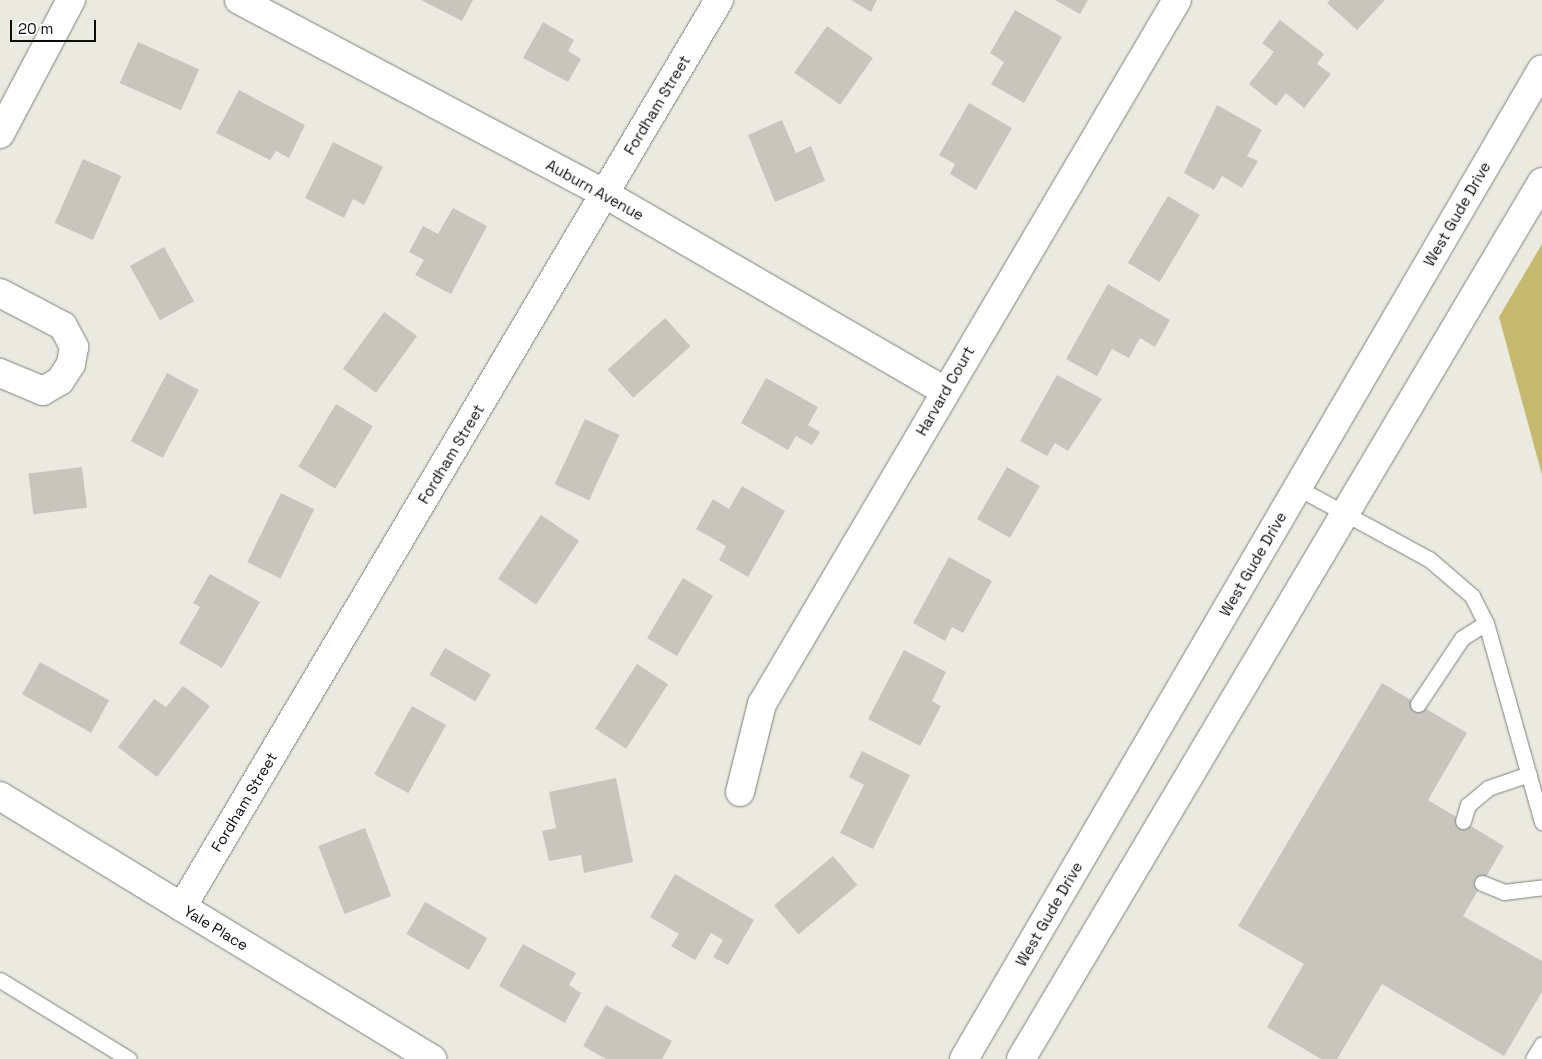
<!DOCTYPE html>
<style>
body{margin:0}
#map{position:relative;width:1542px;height:1059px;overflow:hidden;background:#ebeae1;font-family:"Space Grotesk",sans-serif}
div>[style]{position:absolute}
.green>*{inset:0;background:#c5b970}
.building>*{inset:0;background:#c7c6bd;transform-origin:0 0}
.roads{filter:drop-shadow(0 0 1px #818078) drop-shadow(0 0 1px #818078)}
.lane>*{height:15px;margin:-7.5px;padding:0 7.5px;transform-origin:7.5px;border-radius:7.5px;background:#fff}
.street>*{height:28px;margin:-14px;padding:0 14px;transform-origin:14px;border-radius:14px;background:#fff}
.secondary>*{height:28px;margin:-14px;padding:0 14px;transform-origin:14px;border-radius:14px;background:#fff}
span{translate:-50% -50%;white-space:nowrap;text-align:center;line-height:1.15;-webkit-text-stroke:4px #fff;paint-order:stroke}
.street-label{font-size:15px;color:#0c0c09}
.scale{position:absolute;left:10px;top:20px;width:86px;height:22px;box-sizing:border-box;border:2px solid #0c0c09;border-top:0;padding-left:6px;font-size:15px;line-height:18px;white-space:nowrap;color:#0c0c09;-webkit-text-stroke:4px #fff;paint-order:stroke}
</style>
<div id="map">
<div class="green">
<i style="clip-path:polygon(1542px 244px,1542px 475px,1499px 317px)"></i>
</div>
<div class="building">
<i style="clip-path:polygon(421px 0,473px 0,462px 21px)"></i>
<i style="clip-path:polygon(851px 0,877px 0,871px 12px)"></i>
<i style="clip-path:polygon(1055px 0,1088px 0,1080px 14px)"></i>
<i style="clip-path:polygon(1330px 0,1385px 0,1357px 30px,1327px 3px)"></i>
<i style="clip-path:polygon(1015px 10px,1062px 37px,1024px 103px,991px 84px,1004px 62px,990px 53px)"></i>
<i style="clip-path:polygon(1280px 20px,1324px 54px,1317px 64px,1331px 74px,1304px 108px,1286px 93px,1276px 106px,1249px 84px,1274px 52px,1262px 43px)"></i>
<i style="clip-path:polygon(543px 22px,574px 40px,568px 51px,581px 59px,568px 82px,523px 58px)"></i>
<i style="left:827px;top:26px;width:56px;height:57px;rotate:35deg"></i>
<i style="left:138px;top:42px;width:67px;height:45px;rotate:24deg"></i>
<i style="clip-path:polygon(239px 90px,305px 125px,289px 158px,276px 151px,270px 160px,216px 133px)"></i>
<i style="clip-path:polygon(969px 103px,1012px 128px,976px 190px,950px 174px,955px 164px,939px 155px)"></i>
<i style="clip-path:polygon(1217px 105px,1262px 130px,1247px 156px,1258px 161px,1242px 188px,1222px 176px,1214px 190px,1184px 173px)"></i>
<i style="clip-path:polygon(782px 120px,796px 153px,811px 146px,825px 181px,775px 202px,748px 135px)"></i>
<i style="clip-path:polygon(333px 142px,383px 167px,364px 205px,353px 199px,344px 218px,305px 198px)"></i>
<i style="left:83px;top:159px;width:42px;height:70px;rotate:24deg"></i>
<i style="left:1168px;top:196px;width:37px;height:78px;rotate:31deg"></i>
<i style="clip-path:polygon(453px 208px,487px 226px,451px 294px,415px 275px,424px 260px,409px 252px,423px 226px,438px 234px)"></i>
<i style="left:164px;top:247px;width:62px;height:39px;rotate:61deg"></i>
<i style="clip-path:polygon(1108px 284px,1170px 320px,1155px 347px,1140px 338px,1129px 358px,1112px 349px,1097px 376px,1066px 359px)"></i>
<i style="left:384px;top:312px;width:41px;height:70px;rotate:36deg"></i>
<i style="left:665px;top:318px;width:38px;height:77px;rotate:48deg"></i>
<i style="left:167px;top:373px;width:36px;height:77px;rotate:28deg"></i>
<i style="clip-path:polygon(1057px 375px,1102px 399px,1068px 451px,1055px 443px,1047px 456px,1020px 441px)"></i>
<i style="clip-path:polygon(766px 378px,818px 407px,808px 425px,820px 432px,812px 445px,796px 436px,788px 450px,741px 423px)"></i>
<i style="left:336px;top:404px;width:43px;height:73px;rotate:31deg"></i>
<i style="left:585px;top:419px;width:38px;height:72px;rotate:25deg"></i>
<i style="left:82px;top:467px;width:41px;height:54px;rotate:83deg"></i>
<i style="left:1007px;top:467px;width:38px;height:60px;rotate:30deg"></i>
<i style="clip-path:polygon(742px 486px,785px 511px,748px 577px,719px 560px,726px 546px,696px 529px,713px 499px,729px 509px)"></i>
<i style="left:281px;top:493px;width:37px;height:77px;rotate:26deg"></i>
<i style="left:541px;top:515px;width:46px;height:77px;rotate:34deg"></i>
<i style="clip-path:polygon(949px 557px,992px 581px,963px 633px,952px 627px,945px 641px,913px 623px)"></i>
<i style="clip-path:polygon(210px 574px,260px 602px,222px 668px,179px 643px,200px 607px,193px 603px)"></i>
<i style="left:683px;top:578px;width:35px;height:70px;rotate:31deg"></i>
<i style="left:445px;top:648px;width:53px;height:31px;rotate:30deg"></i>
<i style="clip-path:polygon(904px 650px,946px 672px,932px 701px,941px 706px,920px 746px,868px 719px)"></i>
<i style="left:40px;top:662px;width:79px;height:37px;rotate:29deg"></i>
<i style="left:637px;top:664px;width:37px;height:77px;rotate:33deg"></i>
<i style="clip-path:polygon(1382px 683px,1467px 733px,1428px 800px,1504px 846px,1463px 916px,1542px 961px,1542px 992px,1504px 1056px,1382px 984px,1337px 1059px,1321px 1059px,1267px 1027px,1304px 964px,1238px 926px)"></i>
<i style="clip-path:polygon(183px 686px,210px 706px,157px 777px,118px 747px,154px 699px,166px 707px)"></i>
<i style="left:412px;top:706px;width:39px;height:78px;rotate:29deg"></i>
<i style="clip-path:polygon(862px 751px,910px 775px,873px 849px,840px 833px,864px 785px,849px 777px)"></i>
<i style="clip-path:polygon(616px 778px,633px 862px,584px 873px,581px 855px,549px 861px,542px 831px,556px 828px,549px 792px)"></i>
<i style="left:365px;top:828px;width:73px;height:50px;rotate:69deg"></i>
<i style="left:833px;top:856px;width:38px;height:77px;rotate:50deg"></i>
<i style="clip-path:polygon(675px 874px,754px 920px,728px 965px,713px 957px,723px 940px,711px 933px,695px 960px,671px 946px,679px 934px,650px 917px)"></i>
<i style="left:425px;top:902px;width:72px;height:37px;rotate:30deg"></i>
<i style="clip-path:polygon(523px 944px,576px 973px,569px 985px,581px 993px,565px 1023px,499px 986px)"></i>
<i style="clip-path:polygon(606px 1005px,672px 1041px,662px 1059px,606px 1059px,583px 1046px)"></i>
</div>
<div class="roads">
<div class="lane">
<i style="left:1298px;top:488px;width:149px;rotate:28.5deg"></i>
<i style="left:1429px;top:559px;width:57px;rotate:40.7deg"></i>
<i style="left:1472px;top:596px;width:30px;rotate:63deg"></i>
<i style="left:1486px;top:623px;width:207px;rotate:74.3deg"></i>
<i style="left:1418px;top:704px;width:79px;rotate:-56.3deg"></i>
<i style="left:1462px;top:638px;width:28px;rotate:-32deg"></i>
<i style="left:1463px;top:821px;width:17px;rotate:-73deg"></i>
<i style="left:1468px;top:805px;width:26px;rotate:-40deg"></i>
<i style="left:1488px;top:788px;width:43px;rotate:-18.9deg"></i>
<i style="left:1482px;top:883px;width:24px;rotate:22deg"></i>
<i style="left:1504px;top:892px;width:38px;rotate:-7deg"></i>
<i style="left:0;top:980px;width:151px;rotate:31.5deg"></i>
<i style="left:1533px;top:1059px;width:17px;rotate:-59deg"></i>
</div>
<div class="street">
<i style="left:239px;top:0;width:414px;rotate:27.9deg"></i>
<i style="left:605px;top:194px;width:393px;rotate:30.1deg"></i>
<i style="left:0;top:134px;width:152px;rotate:-62.1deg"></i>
<i style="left:0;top:293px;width:71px;rotate:27.6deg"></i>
<i style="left:63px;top:326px;width:24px;rotate:62deg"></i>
<i style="left:74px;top:347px;width:17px;rotate:100deg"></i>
<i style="left:71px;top:364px;width:20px;rotate:123deg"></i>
<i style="left:60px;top:381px;width:20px;rotate:150deg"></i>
<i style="left:43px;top:391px;width:47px;rotate:-157.3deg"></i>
<i style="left:740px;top:792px;width:91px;rotate:-76deg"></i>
<i style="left:762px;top:704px;width:817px;rotate:-59.48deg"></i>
<i style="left:182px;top:907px;width:293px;rotate:31.3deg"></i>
</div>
<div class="secondary">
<i style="left:0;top:796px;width:213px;rotate:31.4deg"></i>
<i style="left:182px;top:907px;width:1054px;rotate:-59.37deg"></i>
<i style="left:964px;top:1059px;width:1146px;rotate:-59.72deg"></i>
<i style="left:1021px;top:1059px;width:1020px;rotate:-59.29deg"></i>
</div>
</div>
<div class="street-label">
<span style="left:657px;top:105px;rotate:-59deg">Fordham Street</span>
<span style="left:595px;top:190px;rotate:29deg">Auburn Avenue</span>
<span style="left:1457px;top:214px;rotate:-60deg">West Gude Drive</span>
<span style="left:945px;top:391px;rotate:-60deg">Harvard Court</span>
<span style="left:451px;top:454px;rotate:-59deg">Fordham Street</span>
<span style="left:1253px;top:564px;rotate:-60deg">West Gude Drive</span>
<span style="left:244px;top:802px;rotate:-59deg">Fordham Street</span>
<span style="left:1049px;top:914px;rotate:-60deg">West Gude Drive</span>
<span style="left:216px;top:928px;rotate:31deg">Yale Place</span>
</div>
<div class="scale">20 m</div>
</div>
